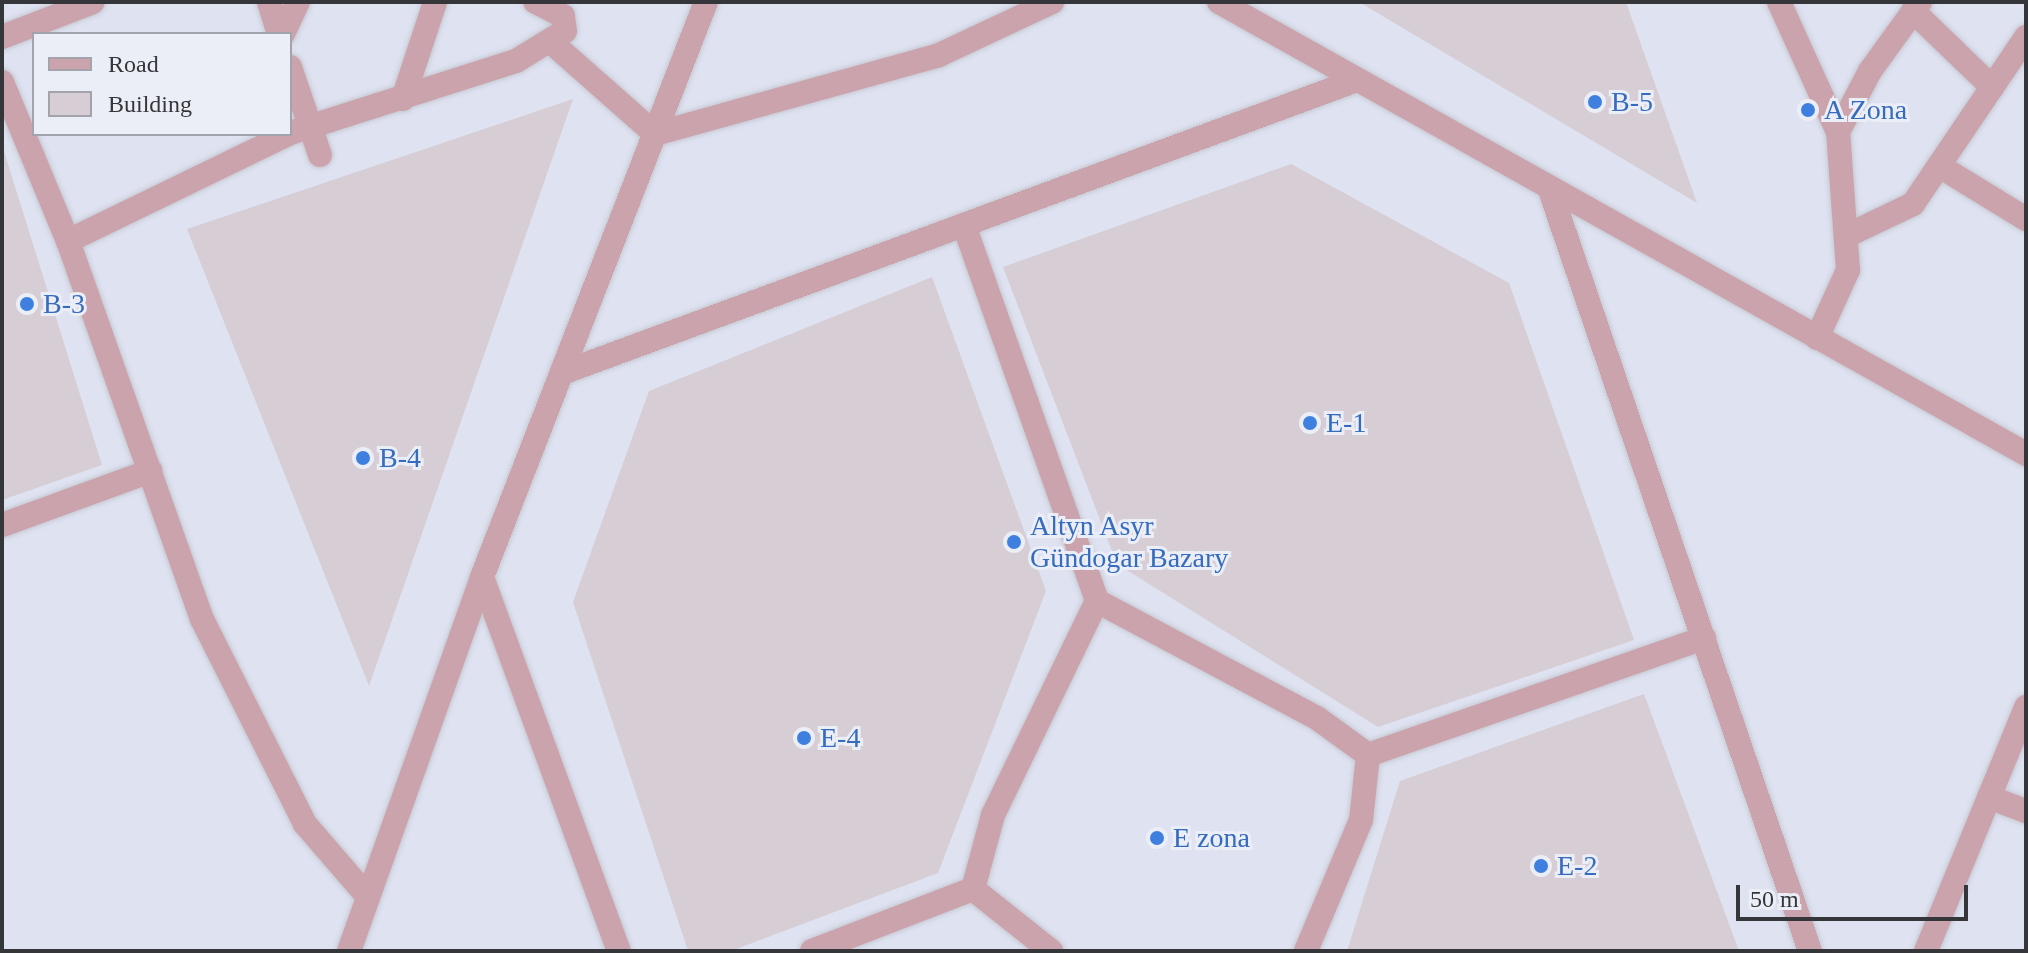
<!DOCTYPE html>
<meta charset="utf-8">
<style>
body{margin:0}
#map{position:relative;width:2028px;height:953px;overflow:hidden;background:#eceef7;font-family:"Times New Roman",serif}
div>[style]{position:absolute}
.built>*{inset:0;background:#dee2f1}
.building>*{inset:0;background:#d6ced4}
.roads{filter:drop-shadow(0 0 2px #c7c9d1) drop-shadow(0 0 2px #c7c9d1)}
.minor>*{height:24px;margin:-12px;padding:0 12px;transform-origin:12px;border-radius:12px;background:#cba3ad}
.dots>*{width:22px;height:22px;translate:-50% -50%;box-sizing:border-box;border:4px solid #eceef7;border-radius:50%}
span{translate:-50% -50%;white-space:nowrap;text-align:center;line-height:1.15;-webkit-text-stroke:6px #eceef7;paint-order:stroke}
.shop-label{font-size:28px;color:#366cbe}
.left{translate:0 -50%;text-align:left}
.frame{position:absolute;inset:0;border:4px solid #353639;pointer-events:none}
.legend{position:absolute;left:32px;top:32px;width:260px;height:104px;box-sizing:border-box;background:#eceef7;border:2px solid #a3a4ab;margin:0;padding:10px 14px;list-style:none;font-size:24px;color:#353639}
.legend li{display:flex;align-items:center;gap:16px;height:40px}
.legend b{width:40px;border:2px solid #a3a4ab}
.scale{position:absolute;left:1736px;top:885px;width:232px;height:36px;box-sizing:border-box;border:4px solid #353639;border-top:0;padding-left:10px;font-size:24px;line-height:28px;white-space:nowrap;color:#353639;-webkit-text-stroke:6px #eceef7;paint-order:stroke}
</style>
<div id="map">
<div class="built">
<i style="clip-path:polygon(evenodd,2px 2px,2026px 2px,2026px 951px,2px 951px,2px 2px,34px 34px,290px 34px,290px 134px,34px 134px,34px 34px)"></i>
</div>
<div class="building">
<i style="clip-path:polygon(1359px 2px,1626px 2px,1697px 203px)"></i>
<i style="clip-path:polygon(573px 99px,369px 686px,187px 229px)"></i>
<i style="clip-path:polygon(2px 145px,102px 465px,2px 500px)"></i>
<i style="clip-path:polygon(1291px 164px,1509px 283px,1634px 640px,1378px 727px,1117px 564px,1003px 267px)"></i>
<i style="clip-path:polygon(932px 277px,1046px 591px,938px 873px,731px 951px,688px 951px,573px 602px,649px 391px)"></i>
<i style="clip-path:polygon(1644px 694px,1739px 951px,1347px 951px,1400px 781px)"></i>
</div>
<div class="roads">
<div class="minor">
<i style="left:269px;top:2px;width:34px;rotate:73deg"></i>
<i style="left:1219px;top:2px;width:925px;rotate:29.25deg"></i>
<i style="left:1779px;top:2px;width:143px;rotate:65.6deg"></i>
<i style="left:1913px;top:11px;width:110px;rotate:43.9deg"></i>
<i style="left:283px;top:34px;width:35px;rotate:-65deg"></i>
<i style="left:2px;top:37px;width:97px;rotate:-21deg"></i>
<i style="left:551px;top:42px;width:139px;rotate:41.5deg"></i>
<i style="left:655px;top:134px;width:295px;rotate:-15.5deg"></i>
<i style="left:939px;top:55px;width:125px;rotate:-25.1deg"></i>
<i style="left:290px;top:67px;width:93px;rotate:71.2deg"></i>
<i style="left:2px;top:82px;width:172px;rotate:67.5deg"></i>
<i style="left:68px;top:241px;width:401px;rotate:70.5deg"></i>
<i style="left:202px;top:619px;width:229px;rotate:63.3deg"></i>
<i style="left:305px;top:824px;width:96px;rotate:49.2deg"></i>
<i style="left:403px;top:99px;width:102px;rotate:-71.7deg"></i>
<i style="left:290px;top:133px;width:237px;rotate:-17.7deg"></i>
<i style="left:516px;top:61px;width:57px;rotate:-31.5deg"></i>
<i style="left:565px;top:31px;width:15px;rotate:-98deg"></i>
<i style="left:563px;top:16px;width:31px;rotate:-153deg"></i>
<i style="left:1941px;top:167px;width:100px;rotate:31.5deg"></i>
<i style="left:1550px;top:190px;width:804px;rotate:71.14deg"></i>
<i style="left:964px;top:225px;width:399px;rotate:70.5deg"></i>
<i style="left:1097px;top:601px;width:249px;rotate:28deg"></i>
<i style="left:1317px;top:718px;width:63px;rotate:36deg"></i>
<i style="left:1368px;top:755px;width:65px;rotate:96.1deg"></i>
<i style="left:1361px;top:820px;width:142px;rotate:112.8deg"></i>
<i style="left:1846px;top:236px;width:74px;rotate:-25.5deg"></i>
<i style="left:1913px;top:204px;width:202px;rotate:-55.9deg"></i>
<i style="left:68px;top:241px;width:245px;rotate:-25.9deg"></i>
<i style="left:1817px;top:338px;width:75px;rotate:-65.5deg"></i>
<i style="left:1848px;top:270px;width:138px;rotate:-94.1deg"></i>
<i style="left:1838px;top:132px;width:69px;rotate:-62.3deg"></i>
<i style="left:1870px;top:71px;width:85px;rotate:-54.1deg"></i>
<i style="left:562px;top:373px;width:847px;rotate:-20.23deg"></i>
<i style="left:2px;top:525px;width:158px;rotate:-20deg"></i>
<i style="left:482px;top:577px;width:398px;rotate:69.9deg"></i>
<i style="left:1368px;top:755px;width:356px;rotate:-19.2deg"></i>
<i style="left:1989px;top:797px;width:40px;rotate:21deg"></i>
<i style="left:973px;top:889px;width:100px;rotate:38.5deg"></i>
<i style="left:349px;top:951px;width:397px;rotate:-70.4deg"></i>
<i style="left:482px;top:577px;width:617px;rotate:-68.72deg"></i>
<i style="left:812px;top:951px;width:173px;rotate:-21.1deg"></i>
<i style="left:973px;top:889px;width:77px;rotate:-74.9deg"></i>
<i style="left:993px;top:815px;width:238px;rotate:-64.1deg"></i>
<i style="left:1926px;top:951px;width:264px;rotate:-67.7deg"></i>
</div>
</div>
<div class="dots">
<i style="left:1595px;top:102px;background:#3f7fe0"></i>
<i style="left:1808px;top:110px;background:#3f7fe0"></i>
<i style="left:27px;top:304px;background:#3f7fe0"></i>
<i style="left:1310px;top:423px;background:#3f7fe0"></i>
<i style="left:363px;top:458px;background:#3f7fe0"></i>
<i style="left:1014px;top:542px;background:#3f7fe0"></i>
<i style="left:804px;top:738px;background:#3f7fe0"></i>
<i style="left:1157px;top:838px;background:#3f7fe0"></i>
<i style="left:1541px;top:866px;background:#3f7fe0"></i>
</div>
<div class="shop-label">
<span class="left" style="left:1611px;top:102px">B-5</span>
<span class="left" style="left:1824px;top:110px">A Zona</span>
<span class="left" style="left:43px;top:304px">B-3</span>
<span class="left" style="left:1326px;top:423px">E-1</span>
<span class="left" style="left:379px;top:458px">B-4</span>
<span class="left" style="left:1030px;top:542px">Altyn Asyr<br>Gündogar Bazary</span>
<span class="left" style="left:820px;top:738px">E-4</span>
<span class="left" style="left:1173px;top:838px">E zona</span>
<span class="left" style="left:1557px;top:866px">E-2</span>
</div>
<div class="frame"></div>
<ul class="legend">
<li><b style="height:10px;background:#cba3ad"></b>Road</li>
<li><b style="height:22px;background:#d6ced4"></b>Building</li>
</ul>
<div class="scale">50 m</div>
</div>
